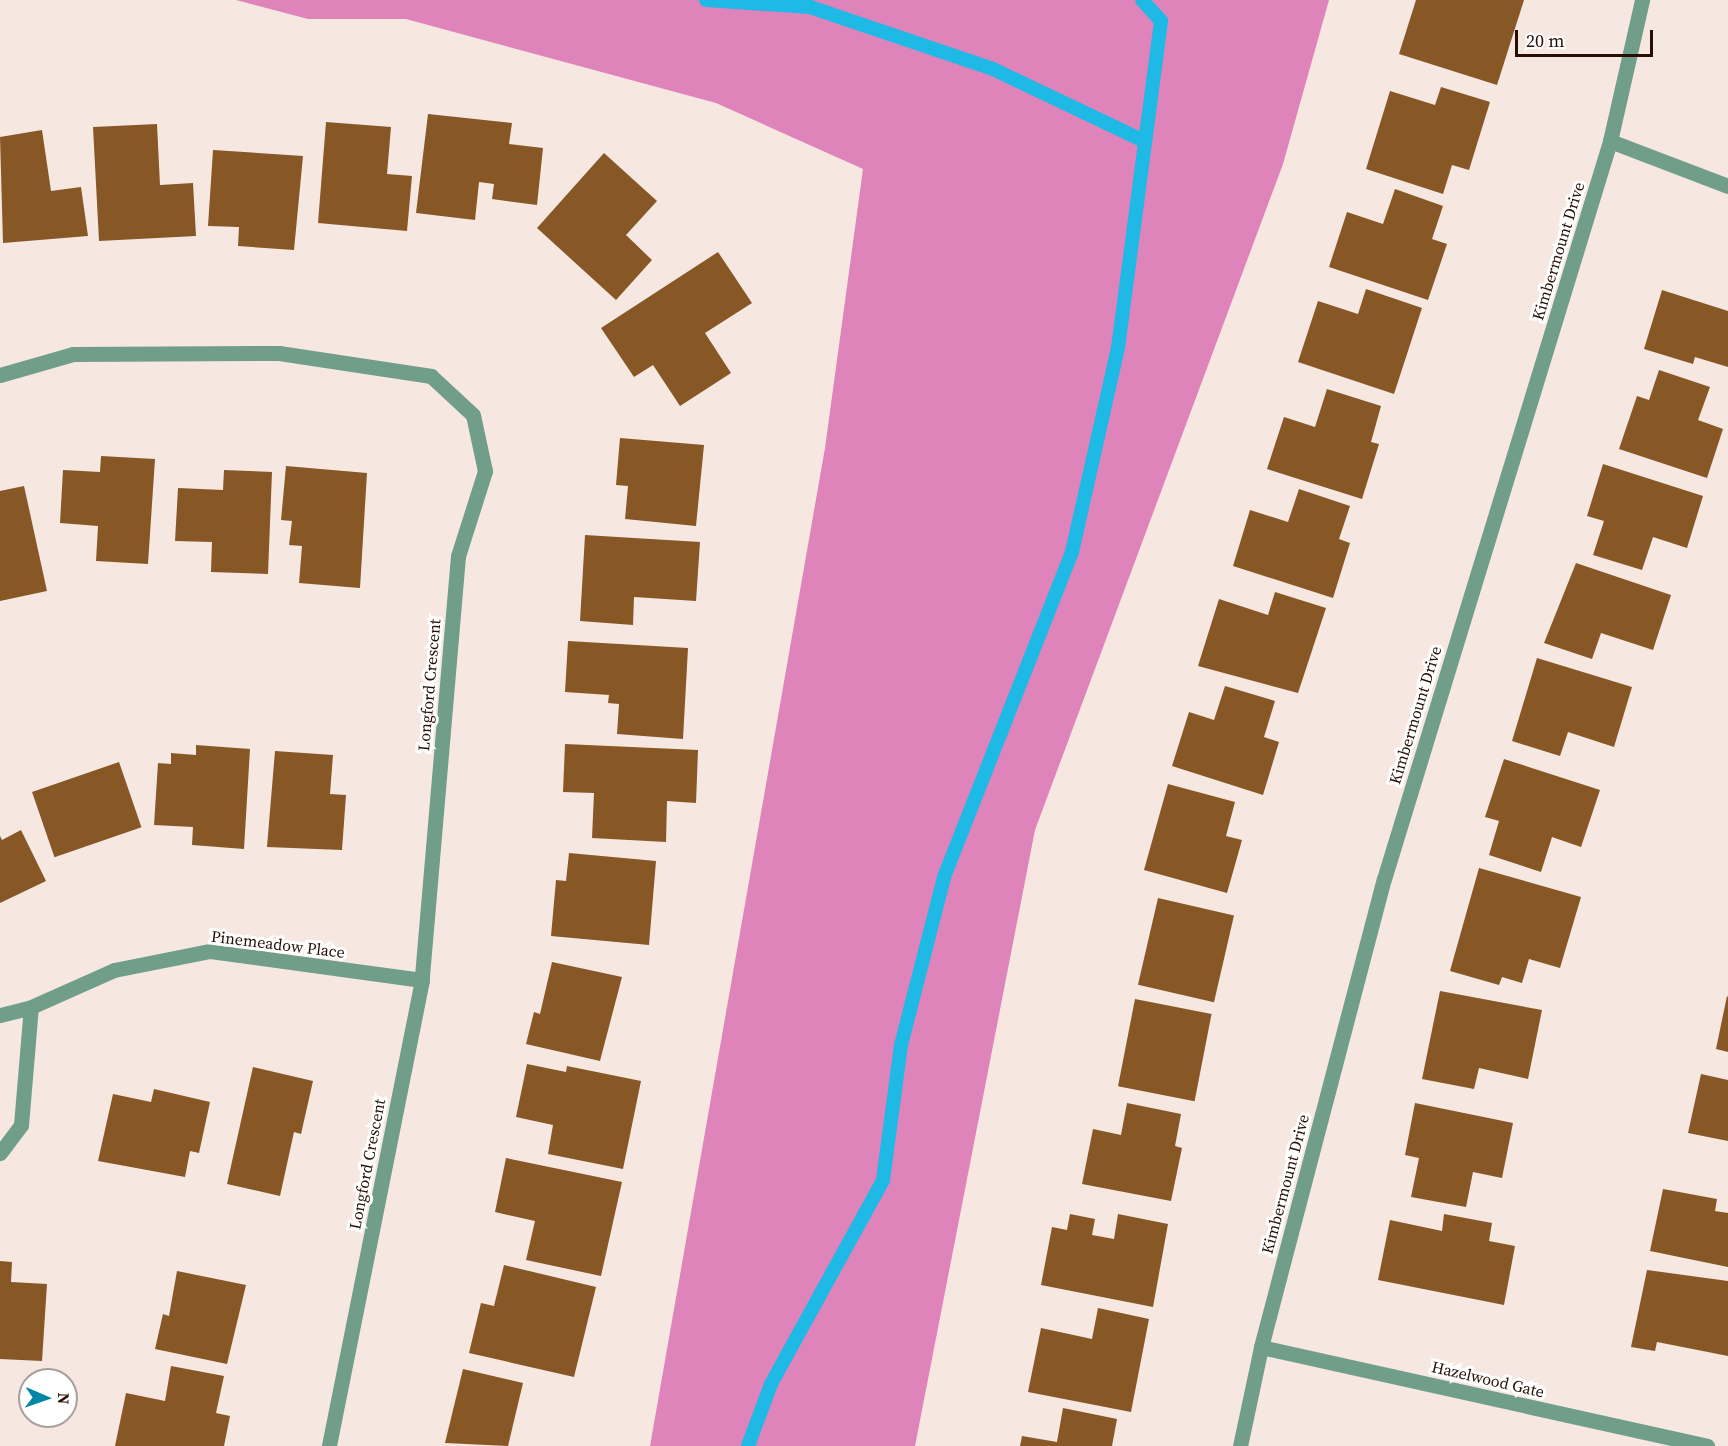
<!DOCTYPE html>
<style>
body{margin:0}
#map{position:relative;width:1728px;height:1446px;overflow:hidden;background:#f6e7e1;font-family:"Source Serif 4",serif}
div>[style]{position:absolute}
.forest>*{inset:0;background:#df83bb}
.stream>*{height:14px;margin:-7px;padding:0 7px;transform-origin:7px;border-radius:7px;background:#1eb9e5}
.building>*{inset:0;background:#885726;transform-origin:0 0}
.minor>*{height:15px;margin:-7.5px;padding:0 7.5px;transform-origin:7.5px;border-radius:7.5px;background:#719e89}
span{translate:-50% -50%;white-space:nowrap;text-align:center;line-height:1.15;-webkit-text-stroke:6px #fff;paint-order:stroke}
.street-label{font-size:16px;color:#270f05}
.north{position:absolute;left:18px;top:1368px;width:60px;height:60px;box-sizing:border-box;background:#fff;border:2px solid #a99f9b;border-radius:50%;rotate:92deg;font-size:16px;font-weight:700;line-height:24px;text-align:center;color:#270f05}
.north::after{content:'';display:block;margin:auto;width:21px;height:27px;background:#0086a7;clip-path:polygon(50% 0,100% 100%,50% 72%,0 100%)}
.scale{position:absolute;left:1515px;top:30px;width:138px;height:27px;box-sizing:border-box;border:3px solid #270f05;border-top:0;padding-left:8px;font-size:18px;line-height:21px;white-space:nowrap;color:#270f05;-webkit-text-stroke:4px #fff;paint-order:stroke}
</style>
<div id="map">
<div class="forest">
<i style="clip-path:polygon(236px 0,1329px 0,1283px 164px,1035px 830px,915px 1446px,650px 1446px,825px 448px,863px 169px,716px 103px,406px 19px,308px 19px)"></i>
</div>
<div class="stream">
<i style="left:706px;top:0;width:104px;rotate:3.9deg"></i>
<i style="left:810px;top:7px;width:193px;rotate:18.7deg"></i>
<i style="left:993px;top:69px;width:167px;rotate:25.5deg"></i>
<i style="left:748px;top:1446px;width:66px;rotate:-69.6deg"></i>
<i style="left:771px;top:1384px;width:233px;rotate:-61.2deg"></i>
<i style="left:883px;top:1180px;width:136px;rotate:-82.4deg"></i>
<i style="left:901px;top:1045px;width:173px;rotate:-75.6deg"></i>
<i style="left:944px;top:877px;width:349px;rotate:-68.5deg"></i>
<i style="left:1072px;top:552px;width:209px;rotate:-77.3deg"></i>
<i style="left:1118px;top:348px;width:330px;rotate:-82.5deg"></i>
<i style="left:1161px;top:21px;width:28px;rotate:-132deg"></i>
</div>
<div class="building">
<i style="clip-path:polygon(1416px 0,1524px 0,1497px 85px,1399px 54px)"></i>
<i style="clip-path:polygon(1441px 87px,1490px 102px,1469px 170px,1452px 165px,1443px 194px,1366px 169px,1390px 91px,1435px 105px)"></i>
<i style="clip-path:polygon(428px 114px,512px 123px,509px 144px,543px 148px,537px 205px,492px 199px,494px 184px,479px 182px,475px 220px,416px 213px)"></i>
<i style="clip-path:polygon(326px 122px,391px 127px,387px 174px,412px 176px,407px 231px,318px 223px)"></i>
<i style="clip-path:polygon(157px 124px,160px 185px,193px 183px,196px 236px,99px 241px,93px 127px)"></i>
<i style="clip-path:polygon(42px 130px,51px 191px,81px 187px,88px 236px,3px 243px,0 137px)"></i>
<i style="clip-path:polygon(213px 150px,303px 156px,294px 250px,238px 246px,239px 227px,208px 226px)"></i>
<i style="clip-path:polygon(604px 153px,657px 201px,626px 235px,652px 260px,616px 300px,537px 228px)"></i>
<i style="clip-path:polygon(1395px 189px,1443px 206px,1432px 239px,1447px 244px,1428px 300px,1329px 267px,1347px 212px,1383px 224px)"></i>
<i style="clip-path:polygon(718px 252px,752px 303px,705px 333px,731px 373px,680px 406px,653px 365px,634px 377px,601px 328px)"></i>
<i style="clip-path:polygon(1366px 289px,1422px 308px,1394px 394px,1298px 362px,1318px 301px,1358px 314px)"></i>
<i style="clip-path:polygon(1662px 290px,1728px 311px,1728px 367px,1695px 357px,1693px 364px,1644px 349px)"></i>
<i style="clip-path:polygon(1659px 370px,1710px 387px,1698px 420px,1723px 429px,1707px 478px,1619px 449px,1637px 396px,1649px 400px)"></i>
<i style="clip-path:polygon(1327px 389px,1381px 406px,1371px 442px,1379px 444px,1362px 499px,1267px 469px,1284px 417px,1315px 427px)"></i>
<i style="clip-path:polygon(620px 438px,704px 445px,696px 526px,625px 519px,628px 486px,616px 485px)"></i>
<i style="clip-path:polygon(101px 456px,155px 459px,148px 564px,96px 561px,98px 526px,60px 523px,63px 470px,100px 472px)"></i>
<i style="clip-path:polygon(1603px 464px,1703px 496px,1687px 548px,1653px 537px,1642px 570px,1593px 555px,1604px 521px,1587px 516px)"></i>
<i style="clip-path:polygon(286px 466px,367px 473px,360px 588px,299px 583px,302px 546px,289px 545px,292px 521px,281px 520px)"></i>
<i style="clip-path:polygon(224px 470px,272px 472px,268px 574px,211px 572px,212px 542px,175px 541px,178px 488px,223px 490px)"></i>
<i style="clip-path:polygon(24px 486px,47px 591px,0 601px,0 491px)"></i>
<i style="clip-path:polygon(1299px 489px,1350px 506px,1339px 539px,1350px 543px,1333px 598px,1233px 566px,1250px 510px,1288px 522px)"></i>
<i style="clip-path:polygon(585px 535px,700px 542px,696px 601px,634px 597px,633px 625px,580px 621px)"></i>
<i style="clip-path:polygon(1576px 563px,1671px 595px,1653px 650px,1601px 633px,1592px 659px,1544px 643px)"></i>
<i style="clip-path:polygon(1275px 592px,1326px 608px,1298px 693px,1198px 666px,1219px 599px,1268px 615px)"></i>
<i style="clip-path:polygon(568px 641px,688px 648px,683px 739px,617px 734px,619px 704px,608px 703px,609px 695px,565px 692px)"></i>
<i style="clip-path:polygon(1537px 658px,1632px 687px,1614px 747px,1568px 732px,1560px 756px,1512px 741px)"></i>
<i style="clip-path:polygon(1225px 686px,1275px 701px,1264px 737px,1279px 742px,1263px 795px,1172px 766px,1189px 712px,1214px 720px)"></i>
<i style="clip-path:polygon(565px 744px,698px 750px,696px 803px,667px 801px,666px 842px,592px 838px,594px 793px,563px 792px)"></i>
<i style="clip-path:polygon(196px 745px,250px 749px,244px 849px,192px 845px,193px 827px,154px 825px,158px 763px,171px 764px,171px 753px,196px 755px)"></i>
<i style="clip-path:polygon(275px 751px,333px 755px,330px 794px,346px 795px,342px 850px,267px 847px)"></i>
<i style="clip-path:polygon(1504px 759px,1600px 790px,1581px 847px,1552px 837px,1541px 872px,1489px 855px,1499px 821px,1485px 817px)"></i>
<i style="left:119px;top:762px;width:69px;height:92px;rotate:71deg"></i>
<i style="clip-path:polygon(1168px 784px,1235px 802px,1226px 836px,1242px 840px,1227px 893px,1144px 870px)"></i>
<i style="clip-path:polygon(21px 830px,46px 881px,0 903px,0 836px,2px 840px)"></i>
<i style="clip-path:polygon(569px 853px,656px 861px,649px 945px,551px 936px,556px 880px,566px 881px)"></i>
<i style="clip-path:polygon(1479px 868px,1581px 897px,1560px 968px,1529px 959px,1522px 983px,1502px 977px,1499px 985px,1450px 971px)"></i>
<i style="left:1158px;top:898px;width:78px;height:89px;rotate:13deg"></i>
<i style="clip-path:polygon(552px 962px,622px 977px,600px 1061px,526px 1044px,534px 1012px,540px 1014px)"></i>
<i style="clip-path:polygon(1440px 991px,1542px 1010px,1528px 1079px,1479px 1068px,1474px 1089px,1422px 1079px)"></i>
<i style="clip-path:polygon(1727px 996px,1728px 997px,1728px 1052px,1716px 1049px)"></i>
<i style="left:1135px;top:999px;width:78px;height:89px;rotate:11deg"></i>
<i style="clip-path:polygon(527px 1064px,566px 1072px,567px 1066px,641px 1081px,623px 1169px,548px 1154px,553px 1125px,516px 1117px)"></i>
<i style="clip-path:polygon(253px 1067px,313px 1081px,301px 1134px,294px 1132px,280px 1196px,227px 1184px)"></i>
<i style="clip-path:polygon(1701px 1074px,1728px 1080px,1728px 1141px,1688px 1133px)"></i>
<i style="clip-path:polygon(154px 1089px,210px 1102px,199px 1153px,190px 1151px,185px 1177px,98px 1161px,113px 1094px,151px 1102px)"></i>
<i style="clip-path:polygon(1127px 1103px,1181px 1114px,1175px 1146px,1182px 1148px,1171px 1201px,1082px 1184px,1093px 1129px,1121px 1135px)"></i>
<i style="clip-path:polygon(1415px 1103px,1513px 1123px,1502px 1178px,1473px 1172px,1466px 1207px,1411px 1197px,1419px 1158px,1405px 1155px)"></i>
<i style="clip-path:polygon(506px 1158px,622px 1182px,601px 1276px,526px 1260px,535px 1221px,495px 1212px)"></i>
<i style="clip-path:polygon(1663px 1189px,1717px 1199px,1715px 1211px,1728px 1213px,1728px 1267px,1650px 1251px)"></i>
<i style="clip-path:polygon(1070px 1214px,1095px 1219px,1092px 1235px,1114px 1239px,1118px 1214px,1168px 1224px,1153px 1307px,1041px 1285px,1052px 1227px,1067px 1230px)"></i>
<i style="clip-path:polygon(1444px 1214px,1492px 1223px,1489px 1241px,1515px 1246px,1504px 1305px,1378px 1280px,1390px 1220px,1442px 1231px)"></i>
<i style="clip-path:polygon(0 1261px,12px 1262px,11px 1282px,47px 1284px,42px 1361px,0 1359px)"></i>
<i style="clip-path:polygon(504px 1265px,596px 1287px,574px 1377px,469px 1353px,481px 1303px,494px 1306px)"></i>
<i style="clip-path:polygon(1647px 1270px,1728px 1281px,1728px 1356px,1657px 1342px,1655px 1351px,1631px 1347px)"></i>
<i style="clip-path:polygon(177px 1271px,246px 1285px,227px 1364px,155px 1349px,163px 1314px,169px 1316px)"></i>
<i style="clip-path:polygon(1098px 1308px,1149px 1319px,1131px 1412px,1028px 1392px,1041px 1328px,1092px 1339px)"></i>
<i style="clip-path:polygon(171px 1366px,224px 1376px,216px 1413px,230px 1416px,224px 1446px,115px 1446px,126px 1393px,165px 1401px)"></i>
<i style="clip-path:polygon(463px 1369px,523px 1383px,508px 1446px,445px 1443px)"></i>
<i style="clip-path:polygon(1063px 1408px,1117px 1419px,1112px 1446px,1020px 1446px,1022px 1436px,1057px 1442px)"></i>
</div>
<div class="minor">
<i style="left:1610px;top:141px;width:126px;rotate:20.9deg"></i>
<i style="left:0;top:375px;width:76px;rotate:-16deg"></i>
<i style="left:73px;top:354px;width:206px;rotate:-0.3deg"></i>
<i style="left:279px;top:353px;width:154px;rotate:8.6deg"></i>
<i style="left:431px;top:376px;width:57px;rotate:42.9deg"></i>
<i style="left:473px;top:415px;width:57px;rotate:77.9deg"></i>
<i style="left:485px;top:471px;width:89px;rotate:107.6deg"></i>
<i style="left:458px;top:556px;width:426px;rotate:94.9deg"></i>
<i style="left:422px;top:980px;width:475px;rotate:101.3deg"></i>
<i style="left:0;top:1015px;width:32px;rotate:-14deg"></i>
<i style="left:31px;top:1007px;width:91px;rotate:-24deg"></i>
<i style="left:114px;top:970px;width:98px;rotate:-11.2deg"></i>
<i style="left:210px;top:951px;width:214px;rotate:7.8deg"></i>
<i style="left:0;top:1153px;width:35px;rotate:-53deg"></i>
<i style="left:21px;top:1125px;width:118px;rotate:-85.2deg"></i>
<i style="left:1261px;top:1347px;width:457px;rotate:12.5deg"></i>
<i style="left:1240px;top:1446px;width:101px;rotate:-78deg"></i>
<i style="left:1261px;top:1347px;width:484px;rotate:-75.3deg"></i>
<i style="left:1384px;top:879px;width:772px;rotate:-72.97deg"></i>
<i style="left:1610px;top:141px;width:145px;rotate:-77.2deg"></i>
</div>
<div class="street-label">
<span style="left:1558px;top:251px;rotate:-73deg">Kimbermount Drive</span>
<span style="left:429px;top:685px;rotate:-85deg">Longford Crescent</span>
<span style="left:1415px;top:715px;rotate:-73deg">Kimbermount Drive</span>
<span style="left:278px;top:944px;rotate:7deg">Pinemeadow Place</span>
<span style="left:367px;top:1164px;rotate:-79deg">Longford Crescent</span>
<span style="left:1285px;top:1184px;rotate:-75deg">Kimbermount Drive</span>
<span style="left:1488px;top:1379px;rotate:13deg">Hazelwood Gate</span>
</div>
<div class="north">N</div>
<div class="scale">20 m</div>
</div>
